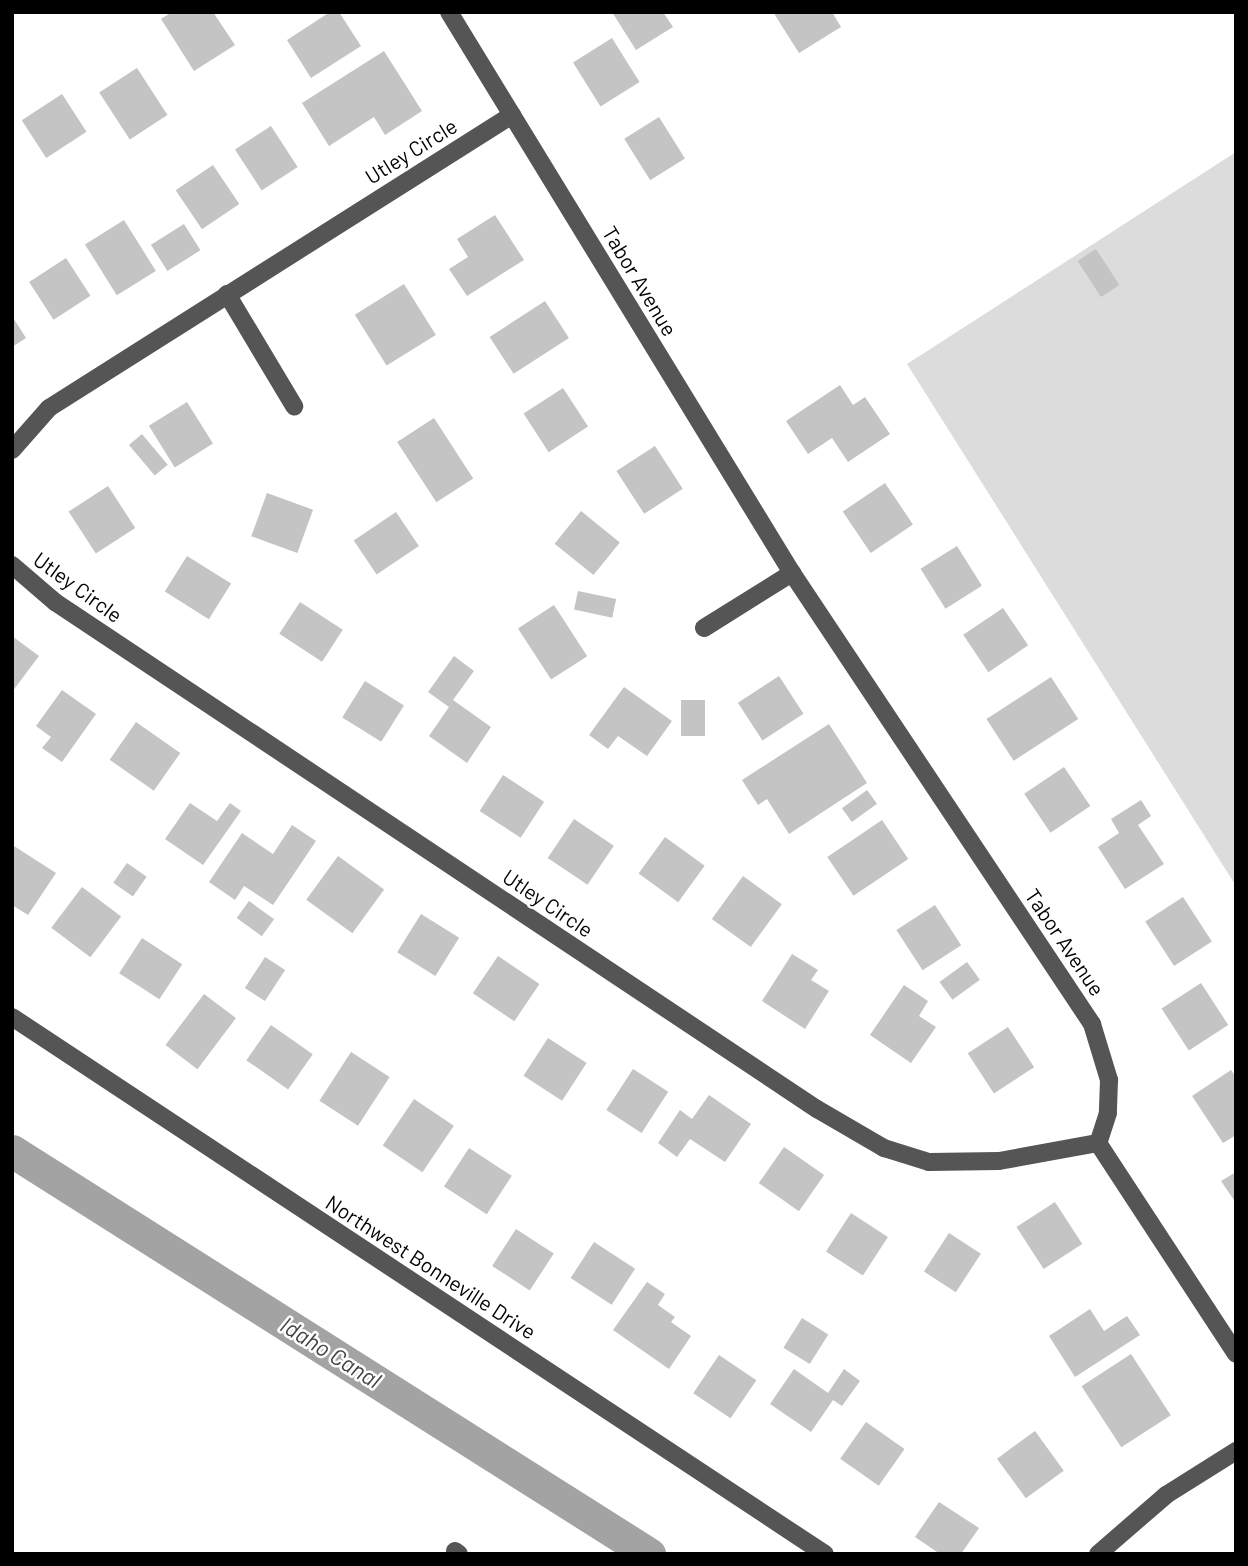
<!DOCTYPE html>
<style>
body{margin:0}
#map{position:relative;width:1248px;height:1566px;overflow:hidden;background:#fff;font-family:Barlow,sans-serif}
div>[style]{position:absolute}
.green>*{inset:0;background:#dcdcdc}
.canal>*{height:33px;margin:-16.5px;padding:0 16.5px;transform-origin:16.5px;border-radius:16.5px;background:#a3a3a3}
.building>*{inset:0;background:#c4c4c4;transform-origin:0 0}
.minor>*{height:18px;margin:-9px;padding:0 9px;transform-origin:9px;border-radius:9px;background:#555}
span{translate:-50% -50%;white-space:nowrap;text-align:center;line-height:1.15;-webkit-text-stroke:5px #fff;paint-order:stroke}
.street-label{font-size:21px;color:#000}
.water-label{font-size:23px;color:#444;font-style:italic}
.frame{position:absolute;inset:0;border:14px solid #000;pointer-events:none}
</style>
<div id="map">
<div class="green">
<i style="clip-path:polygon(1236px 152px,1236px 886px,907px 364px)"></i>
</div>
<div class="canal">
<i style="left:12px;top:1151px;width:754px;rotate:32.32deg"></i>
</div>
<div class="building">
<i style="clip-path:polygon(172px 12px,213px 12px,235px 45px,194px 71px,161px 19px)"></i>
<i style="clip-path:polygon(330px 12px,339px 12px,361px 46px,311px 78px,287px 40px)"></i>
<i style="clip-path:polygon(612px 12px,663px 12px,673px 27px,636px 50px)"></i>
<i style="clip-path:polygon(773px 12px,832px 12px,841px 27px,799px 53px)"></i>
<i style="left:612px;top:38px;width:52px;height:46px;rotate:58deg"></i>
<i style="clip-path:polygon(384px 51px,422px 111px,385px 135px,374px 117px,329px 146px,302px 103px)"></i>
<i style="left:137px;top:68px;width:56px;height:45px;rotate:57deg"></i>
<i style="left:62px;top:94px;width:45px;height:48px;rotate:57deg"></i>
<i style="left:659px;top:117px;width:49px;height:41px;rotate:58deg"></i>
<i style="left:271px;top:126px;width:49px;height:43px;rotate:57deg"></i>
<i style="left:213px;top:165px;width:47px;height:45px;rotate:56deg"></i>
<i style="clip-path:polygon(495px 215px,524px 260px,467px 296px,449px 269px,468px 257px,457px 239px)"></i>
<i style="left:124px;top:220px;width:60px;height:46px;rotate:58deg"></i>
<i style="left:184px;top:224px;width:31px;height:39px;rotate:58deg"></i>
<i style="left:1096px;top:249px;width:43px;height:22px;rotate:57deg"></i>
<i style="left:66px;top:258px;width:45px;height:44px;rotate:57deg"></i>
<i style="left:404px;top:284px;width:60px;height:58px;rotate:58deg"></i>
<i style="left:545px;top:301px;width:44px;height:66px;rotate:57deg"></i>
<i style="clip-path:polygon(12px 316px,26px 338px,12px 347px)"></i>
<i style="clip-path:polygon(840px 385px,853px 405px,865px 397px,890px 434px,848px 462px,832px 438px,808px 454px,786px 421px)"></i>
<i style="left:563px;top:388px;width:46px;height:47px;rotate:57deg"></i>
<i style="left:187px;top:402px;width:49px;height:45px;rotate:58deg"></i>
<i style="left:434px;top:418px;width:72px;height:44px;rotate:57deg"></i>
<i style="left:142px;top:434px;width:40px;height:17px;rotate:50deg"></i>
<i style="left:655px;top:446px;width:51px;height:46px;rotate:57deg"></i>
<i style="left:885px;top:483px;width:50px;height:51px;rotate:56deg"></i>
<i style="left:108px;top:486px;width:50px;height:47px;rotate:57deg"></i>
<i style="left:267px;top:493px;width:49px;height:46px;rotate:20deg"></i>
<i style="left:581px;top:511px;width:50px;height:42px;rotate:39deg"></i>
<i style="left:396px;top:512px;width:41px;height:51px;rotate:56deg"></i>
<i style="left:957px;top:546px;width:47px;height:43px;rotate:58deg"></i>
<i style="left:187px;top:556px;width:52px;height:42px;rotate:32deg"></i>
<i style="left:578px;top:591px;width:39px;height:19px;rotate:12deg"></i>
<i style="left:300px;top:602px;width:51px;height:38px;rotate:33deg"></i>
<i style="left:554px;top:605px;width:61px;height:43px;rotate:57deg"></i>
<i style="left:1003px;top:608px;width:45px;height:48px;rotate:56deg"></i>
<i style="clip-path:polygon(12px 636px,39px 656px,12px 692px)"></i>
<i style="clip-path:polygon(454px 656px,474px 671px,453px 700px,491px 727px,467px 763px,429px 736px,449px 707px,428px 692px)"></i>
<i style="left:779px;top:676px;width:45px;height:49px;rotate:57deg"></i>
<i style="left:1051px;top:677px;width:50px;height:77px;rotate:57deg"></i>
<i style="left:365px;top:681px;width:46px;height:43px;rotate:32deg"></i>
<i style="clip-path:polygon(624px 687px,672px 721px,647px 756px,618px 736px,608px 749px,589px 735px)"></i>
<i style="clip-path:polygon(62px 690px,96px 714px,62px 762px,42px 748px,51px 737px,36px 726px)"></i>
<i style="left:681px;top:700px;width:24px;height:36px"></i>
<i style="left:136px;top:722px;width:54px;height:46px;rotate:35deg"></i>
<i style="clip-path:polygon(829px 724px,867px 783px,789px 834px,767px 799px,758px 805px,742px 780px)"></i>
<i style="left:1064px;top:767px;width:47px;height:48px;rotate:56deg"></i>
<i style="left:503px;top:775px;width:49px;height:43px;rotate:33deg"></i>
<i style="left:867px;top:790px;width:17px;height:31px;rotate:54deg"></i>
<i style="clip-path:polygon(1141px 800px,1151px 816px,1138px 825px,1164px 864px,1125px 889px,1098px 847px,1119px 833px,1111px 819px)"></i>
<i style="clip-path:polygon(190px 803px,217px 821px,230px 803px,241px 811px,203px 865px,165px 839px)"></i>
<i style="left:574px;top:819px;width:48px;height:47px;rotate:34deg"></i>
<i style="left:882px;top:820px;width:47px;height:66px;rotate:56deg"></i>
<i style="clip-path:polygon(292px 825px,316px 841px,273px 905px,244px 886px,235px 900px,209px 882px,242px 833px,273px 854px)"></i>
<i style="left:665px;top:837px;width:49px;height:45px;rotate:36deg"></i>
<i style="clip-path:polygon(14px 846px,56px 873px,28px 915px,12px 905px)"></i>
<i style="left:338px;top:856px;width:57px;height:54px;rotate:36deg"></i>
<i style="left:127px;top:863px;width:24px;height:24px;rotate:35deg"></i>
<i style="left:743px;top:876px;width:48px;height:53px;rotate:36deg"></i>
<i style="left:82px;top:887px;width:49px;height:51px;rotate:37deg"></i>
<i style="left:1183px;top:897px;width:53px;height:45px;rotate:57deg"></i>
<i style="left:249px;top:901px;width:31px;height:21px;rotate:36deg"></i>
<i style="left:935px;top:905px;width:48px;height:46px;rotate:57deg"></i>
<i style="left:421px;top:914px;width:45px;height:45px;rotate:32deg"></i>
<i style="left:142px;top:938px;width:48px;height:42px;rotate:33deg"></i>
<i style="clip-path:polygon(792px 954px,818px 970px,811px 980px,829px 991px,805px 1029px,762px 1001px)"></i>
<i style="left:498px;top:956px;width:50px;height:45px;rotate:34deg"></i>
<i style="left:265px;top:957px;width:24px;height:37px;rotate:33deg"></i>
<i style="left:967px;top:962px;width:22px;height:34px;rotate:54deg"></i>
<i style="left:1201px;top:983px;width:50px;height:47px;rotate:57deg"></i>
<i style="clip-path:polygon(904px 985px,928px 1001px,919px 1016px,936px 1027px,911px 1063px,870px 1035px)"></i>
<i style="left:204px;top:994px;width:40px;height:64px;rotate:37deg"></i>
<i style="left:271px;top:1025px;width:51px;height:43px;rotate:35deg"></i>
<i style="left:1008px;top:1027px;width:48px;height:48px;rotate:57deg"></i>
<i style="left:548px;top:1038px;width:46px;height:45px;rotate:33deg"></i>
<i style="left:351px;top:1052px;width:46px;height:58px;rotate:33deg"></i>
<i style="left:633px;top:1069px;width:42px;height:49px;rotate:33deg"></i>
<i style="clip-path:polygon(1231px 1070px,1236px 1077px,1236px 1135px,1223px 1143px,1192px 1096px)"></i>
<i style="clip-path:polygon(709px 1095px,751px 1124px,725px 1162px,690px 1139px,677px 1157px,658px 1143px,680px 1110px,692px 1119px)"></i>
<i style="left:414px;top:1099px;width:48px;height:56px;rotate:34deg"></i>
<i style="left:784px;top:1147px;width:49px;height:44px;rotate:35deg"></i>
<i style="left:469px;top:1148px;width:51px;height:46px;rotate:33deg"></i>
<i style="clip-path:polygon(1236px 1172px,1236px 1203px,1221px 1181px)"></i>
<i style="left:1055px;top:1202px;width:50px;height:46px;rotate:57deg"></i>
<i style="left:851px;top:1213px;width:44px;height:46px;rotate:33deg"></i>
<i style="left:516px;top:1229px;width:45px;height:44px;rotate:33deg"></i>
<i style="left:949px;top:1233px;width:38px;height:46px;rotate:33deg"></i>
<i style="left:594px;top:1242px;width:49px;height:43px;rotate:33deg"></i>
<i style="clip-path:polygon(647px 1282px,665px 1294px,658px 1305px,675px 1317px,671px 1322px,691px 1336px,669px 1369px,613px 1330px)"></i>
<i style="clip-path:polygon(1090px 1309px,1104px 1331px,1127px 1316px,1140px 1335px,1075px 1377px,1049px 1336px)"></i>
<i style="left:802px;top:1318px;width:31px;height:35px;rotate:32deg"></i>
<i style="left:1131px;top:1354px;width:73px;height:59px;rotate:57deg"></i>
<i style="left:719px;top:1355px;width:45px;height:46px;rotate:34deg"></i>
<i style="clip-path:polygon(794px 1369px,828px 1393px,844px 1369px,860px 1381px,842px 1406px,833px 1400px,811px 1432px,770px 1404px)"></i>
<i style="left:866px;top:1422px;width:47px;height:45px;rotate:35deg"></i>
<i style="left:1035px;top:1431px;width:49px;height:47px;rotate:54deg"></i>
<i style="clip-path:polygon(939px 1502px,979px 1528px,961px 1554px,940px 1554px,915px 1537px)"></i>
</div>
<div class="minor">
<i style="left:449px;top:12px;width:658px;rotate:58.56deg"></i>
<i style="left:792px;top:573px;width:542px;rotate:56.37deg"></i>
<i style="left:1092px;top:1024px;width:59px;rotate:73.1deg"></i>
<i style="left:1109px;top:1080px;width:33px;rotate:92deg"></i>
<i style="left:1108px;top:1113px;width:32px;rotate:108deg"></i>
<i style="left:1098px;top:1143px;width:252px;rotate:56.8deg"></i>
<i style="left:227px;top:294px;width:131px;rotate:59.1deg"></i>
<i style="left:12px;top:450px;width:56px;rotate:-48.6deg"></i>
<i style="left:49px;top:408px;width:548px;rotate:-32.33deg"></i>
<i style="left:12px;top:565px;width:57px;rotate:40.7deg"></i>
<i style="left:55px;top:602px;width:915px;rotate:33.64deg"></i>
<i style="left:817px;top:1109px;width:78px;rotate:30.2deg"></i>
<i style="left:884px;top:1148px;width:47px;rotate:17.3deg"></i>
<i style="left:929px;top:1162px;width:70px;rotate:-0.8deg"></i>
<i style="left:999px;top:1161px;width:101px;rotate:-10.3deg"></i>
<i style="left:704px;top:628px;width:104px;rotate:-32deg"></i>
<i style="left:12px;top:1017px;width:974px;rotate:33.45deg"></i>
<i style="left:455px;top:1551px;width:5px;rotate:37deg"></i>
<i style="left:1098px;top:1554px;width:90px;rotate:-40.9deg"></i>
<i style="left:1166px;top:1495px;width:83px;rotate:-32.2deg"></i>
</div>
<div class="street-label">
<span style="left:411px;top:151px;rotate:-32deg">Utley Circle</span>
<span style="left:640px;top:281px;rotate:59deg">Tabor Avenue</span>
<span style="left:78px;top:587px;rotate:36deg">Utley Circle</span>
<span style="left:548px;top:903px;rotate:34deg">Utley Circle</span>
<span style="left:1065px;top:942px;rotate:56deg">Tabor Avenue</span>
<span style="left:431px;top:1267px;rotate:33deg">Northwest Bonneville Drive</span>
</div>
<div class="water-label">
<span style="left:331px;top:1352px;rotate:32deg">Idaho Canal</span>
</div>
<div class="frame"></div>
</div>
